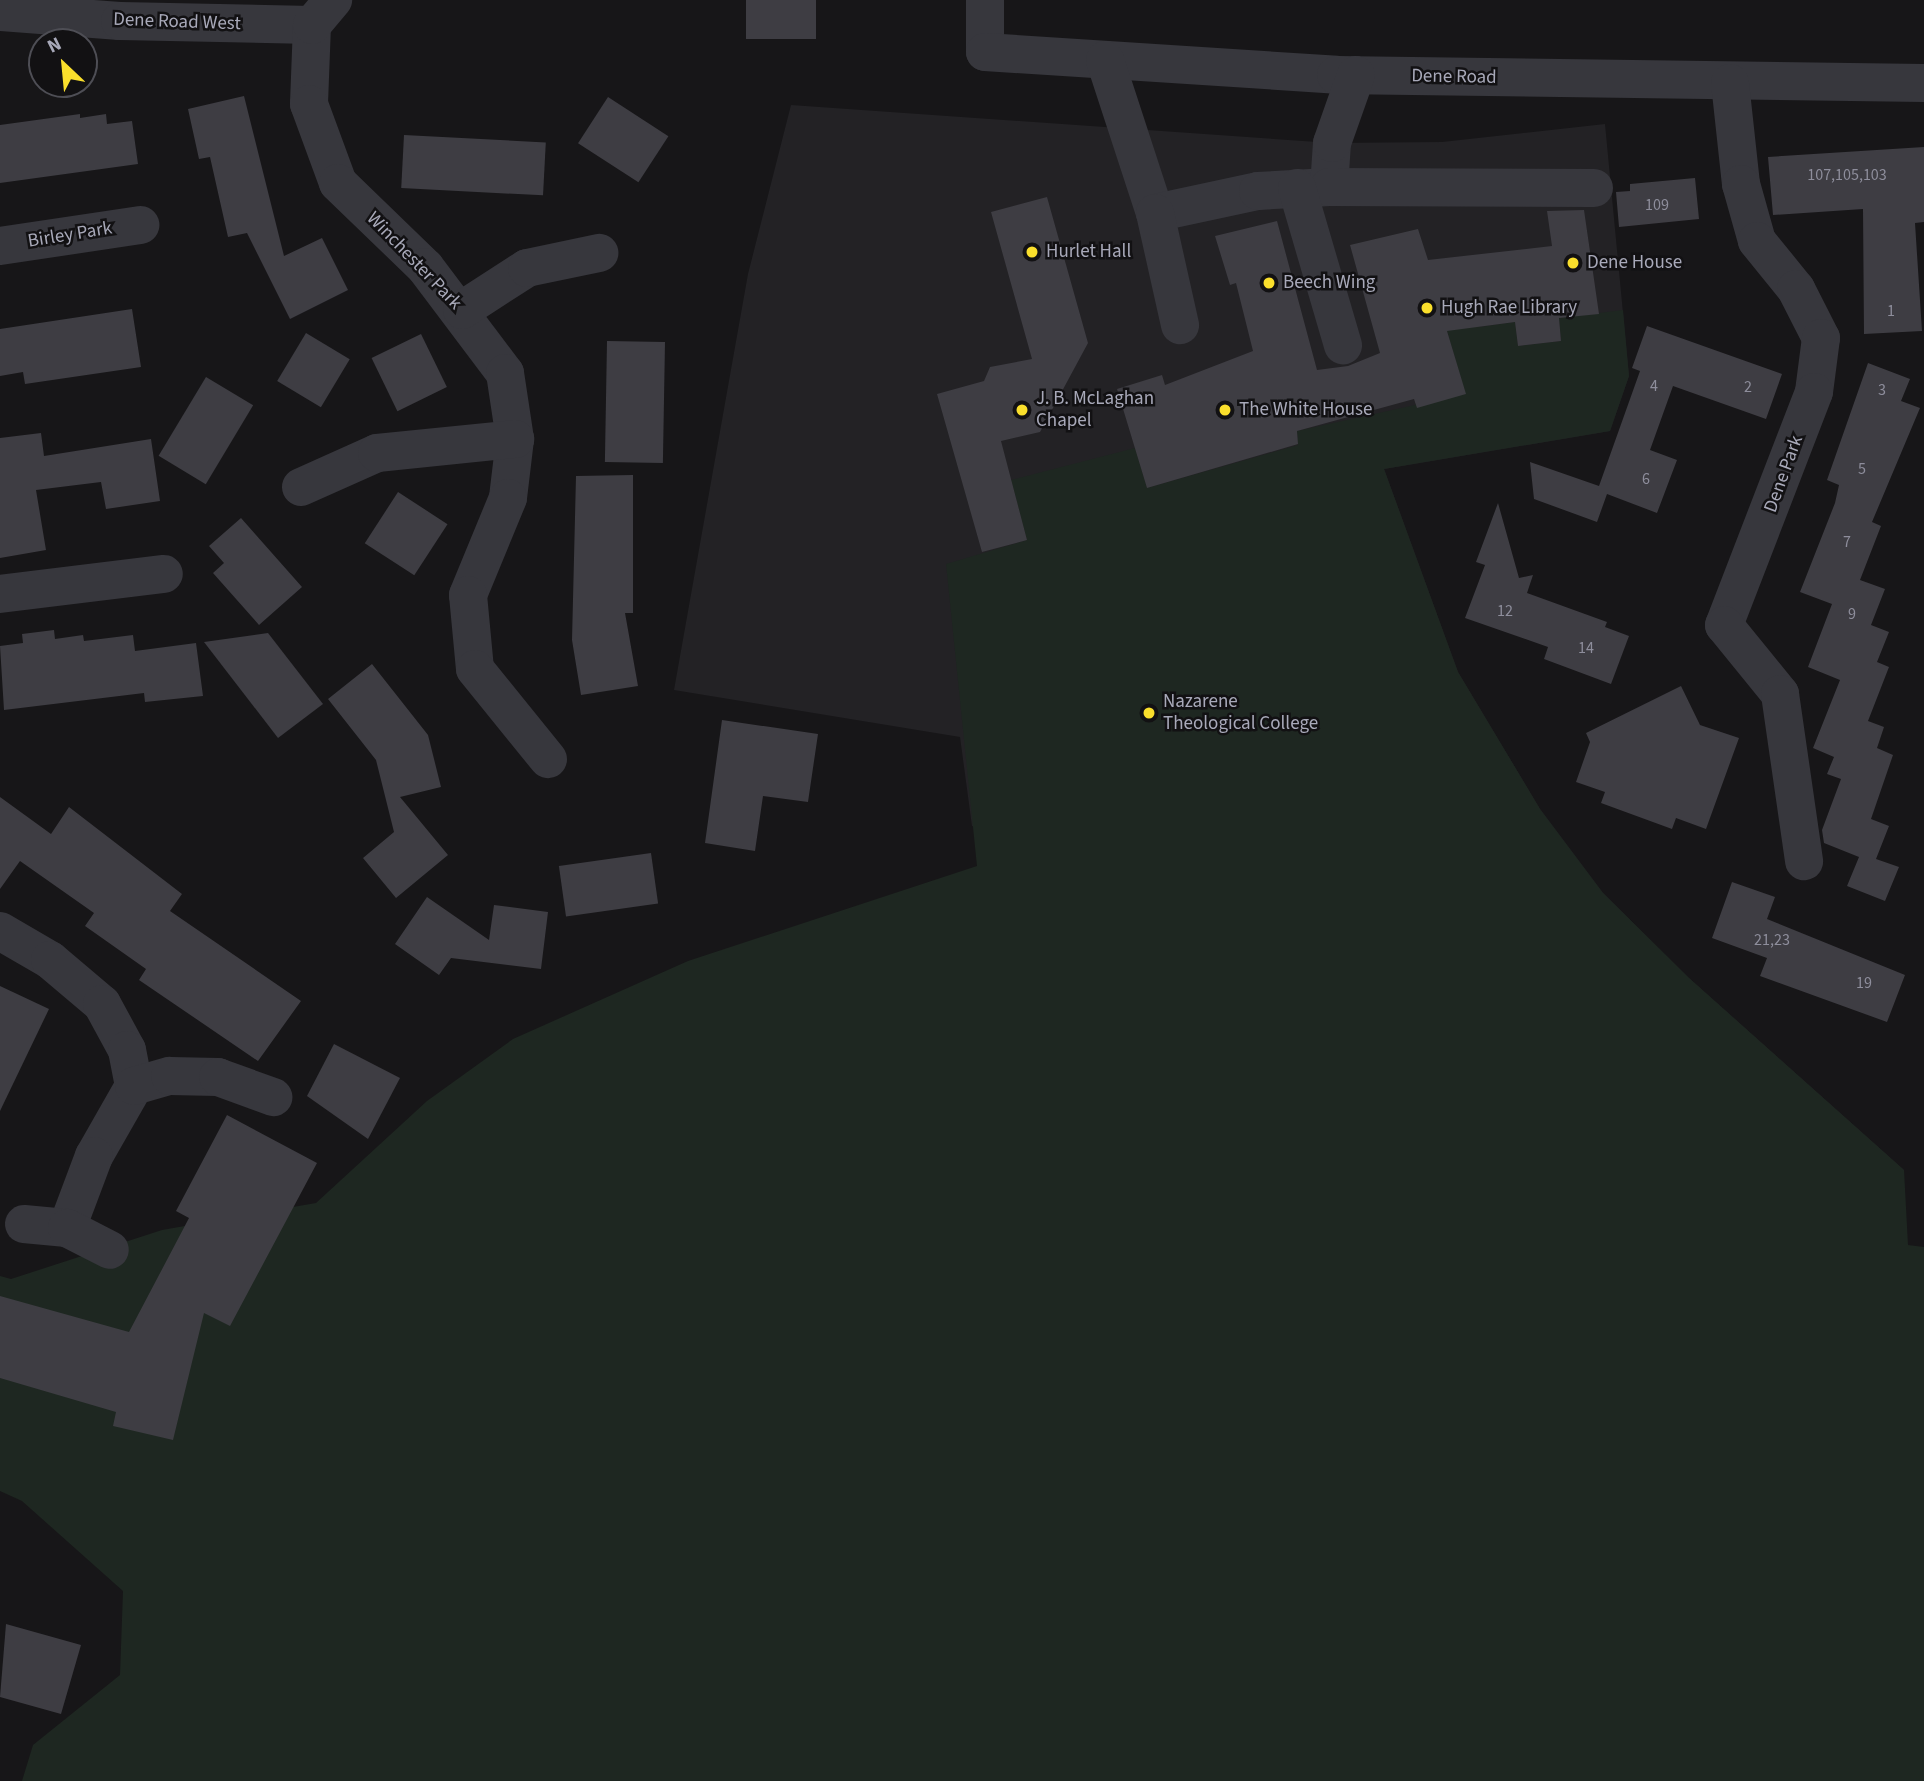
<!DOCTYPE html>
<style>
body{margin:0}
#map{position:relative;width:1924px;height:1781px;overflow:hidden;background:#171618;font-family:"Source Sans 3",sans-serif}
div>[style]{position:absolute}
.built>*{inset:0;background:#232225}
.green>*{inset:0;background:#1e2721}
.building>*{inset:0;background:#3e3d43;transform-origin:0 0}
.minor>*{height:38px;margin:-19px;padding:0 19px;transform-origin:19px;border-radius:19px;background:#37373d}
.dots>*{width:19px;height:19px;translate:-50% -50%;box-sizing:border-box;border:4px solid #121113;border-radius:50%}
span{translate:-50% -50%;white-space:nowrap;text-align:center;line-height:1.15;-webkit-text-stroke:5px #121113;paint-order:stroke}
.number-label{font-size:16px;color:#8e8e9c}
.number-label span{-webkit-text-stroke-width:0}
.street-label{font-size:19px;color:#a8a9b9}
.poi-label{font-size:19px;color:#a8a9b9}
.left{translate:0 -50%;text-align:left}
.north{position:absolute;left:28px;top:28px;width:70px;height:70px;box-sizing:border-box;background:#121113;border:2px solid #4e4e55;border-radius:50%;rotate:334deg;font-size:19px;font-weight:700;line-height:28px;text-align:center;color:#a8a9b9}
.north::after{content:'';display:block;margin:auto;width:24px;height:32px;background:#fadf2c;clip-path:polygon(50% 0,100% 100%,50% 72%,0 100%)}
</style>
<div id="map">
<div class="built">
<i style="clip-path:polygon(791px 105px,1332px 143px,1442px 142px,1605px 124px,1629px 376px,1610px 431px,1384px 469px,1458px 672px,1540px 809px,1603px 893px,1689px 978px,1904px 1170px,972px 826px,960px 737px,674px 690px,748px 274px)"></i>
</div>
<div class="green">
<i style="clip-path:polygon(1623px 310px,1629px 376px,1610px 431px,1384px 469px,1458px 672px,1540px 809px,1603px 893px,1689px 978px,1904px 1170px,1908px 1245px,1924px 1247px,1924px 1781px,22px 1781px,33px 1745px,120px 1675px,123px 1591px,22px 1501px,0 1491px,0 1276px,11px 1279px,162px 1230px,316px 1203px,427px 1101px,513px 1039px,688px 961px,977px 866px,946px 564px,1027px 540px,1011px 480px,1135px 448px,1147px 488px,1298px 445px,1297px 431px,1465px 394px,1444px 320px,1478px 312px,1480px 327px,1515px 322px,1518px 346px,1561px 341px,1559px 318px)"></i>
</div>
<div class="building">
<i style="left:746px;top:0;width:70px;height:39px"></i>
<i style="clip-path:polygon(244px 96px,284px 256px,322px 238px,348px 290px,290px 319px,247px 233px,228px 237px,210px 157px,199px 159px,188px 109px)"></i>
<i style="left:608px;top:97px;width:72px;height:55px;rotate:33deg"></i>
<i style="clip-path:polygon(80px 114px,80px 118px,106px 114px,107px 124px,132px 121px,138px 164px,0 183px,0 125px)"></i>
<i style="left:404px;top:135px;width:142px;height:53px;rotate:3deg"></i>
<i style="clip-path:polygon(1924px 147px,1924px 222px,1915px 223px,1922px 331px,1864px 334px,1863px 209px,1773px 215px,1768px 157px)"></i>
<i style="clip-path:polygon(1695px 178px,1699px 219px,1619px 227px,1616px 192px,1630px 191px,1630px 184px)"></i>
<i style="clip-path:polygon(1047px 197px,1088px 343px,1040px 432px,1001px 441px,1027px 540px,982px 552px,937px 394px,984px 381px,990px 367px,1032px 359px,991px 212px)"></i>
<i style="clip-path:polygon(1584px 210px,1599px 314px,1559px 318px,1561px 341px,1518px 346px,1515px 322px,1447px 331px,1466px 394px,1417px 408px,1414px 399px,1297px 431px,1298px 444px,1147px 488px,1117px 389px,1162px 375px,1165px 385px,1253px 351px,1236px 283px,1230px 285px,1215px 236px,1277px 221px,1317px 370px,1348px 366px,1380px 353px,1350px 245px,1418px 229px,1428px 260px,1552px 246px,1547px 211px)"></i>
<i style="clip-path:polygon(132px 309px,141px 367px,25px 384px,23px 372px,0 376px,0 329px)"></i>
<i style="clip-path:polygon(1647px 326px,1782px 374px,1766px 419px,1673px 386px,1650px 450px,1677px 460px,1657px 513px,1607px 494px,1597px 522px,1534px 499px,1530px 462px,1599px 486px,1640px 371px,1632px 368px)"></i>
<i style="left:306px;top:333px;width:51px;height:56px;rotate:31deg"></i>
<i style="left:421px;top:334px;width:59px;height:55px;rotate:64deg"></i>
<i style="left:665px;top:342px;width:121px;height:58px;rotate:91deg"></i>
<i style="clip-path:polygon(1868px 363px,1910px 379px,1901px 401px,1920px 408px,1872px 522px,1881px 526px,1860px 580px,1885px 589px,1871px 625px,1889px 632px,1877px 662px,1889px 667px,1868px 721px,1884px 727px,1877px 748px,1893px 755px,1871px 819px,1889px 826px,1876px 859px,1899px 867px,1885px 901px,1847px 886px,1859px 857px,1824px 843px,1822px 830px,1841px 779px,1827px 774px,1834px 757px,1813px 748px,1840px 680px,1808px 667px,1832px 604px,1800px 592px,1835px 503px,1839px 485px,1827px 480px)"></i>
<i style="left:206px;top:377px;width:55px;height:92px;rotate:31deg"></i>
<i style="clip-path:polygon(41px 433px,44px 456px,151px 439px,160px 501px,106px 509px,101px 482px,36px 490px,46px 550px,0 558px,0 438px)"></i>
<i style="clip-path:polygon(633px 475px,633px 613px,625px 613px,638px 686px,581px 695px,572px 640px,576px 476px)"></i>
<i style="left:398px;top:492px;width:59px;height:61px;rotate:33deg"></i>
<i style="clip-path:polygon(1498px 503px,1519px 578px,1533px 575px,1527px 593px,1607px 622px,1605px 627px,1629px 636px,1611px 684px,1544px 659px,1548px 647px,1465px 618px,1485px 565px,1476px 562px)"></i>
<i style="clip-path:polygon(241px 518px,302px 587px,259px 625px,213px 573px,224px 563px,209px 546px)"></i>
<i style="clip-path:polygon(54px 630px,55px 639px,83px 635px,84px 641px,133px 635px,135px 651px,196px 643px,203px 696px,145px 702px,144px 693px,4px 710px,0 646px,23px 643px,22px 634px)"></i>
<i style="clip-path:polygon(268px 633px,323px 704px,278px 738px,204px 642px)"></i>
<i style="clip-path:polygon(372px 664px,428px 735px,441px 787px,400px 797px,448px 855px,396px 898px,363px 858px,394px 832px,376px 760px,328px 699px)"></i>
<i style="clip-path:polygon(1681px 686px,1700px 725px,1739px 738px,1706px 829px,1676px 818px,1672px 829px,1601px 803px,1605px 792px,1576px 782px,1590px 742px,1586px 733px)"></i>
<i style="clip-path:polygon(722px 720px,818px 734px,808px 802px,763px 796px,755px 851px,705px 843px)"></i>
<i style="clip-path:polygon(0 797px,51px 834px,69px 807px,182px 894px,170px 911px,301px 1001px,258px 1061px,139px 980px,146px 969px,85px 926px,94px 913px,20px 861px,0 889px)"></i>
<i style="left:651px;top:853px;width:51px;height:93px;rotate:82deg"></i>
<i style="clip-path:polygon(1732px 882px,1775px 897px,1767px 919px,1905px 975px,1887px 1022px,1760px 976px,1767px 958px,1712px 938px)"></i>
<i style="clip-path:polygon(427px 897px,489px 940px,494px 905px,548px 912px,541px 969px,451px 958px,439px 975px,395px 944px)"></i>
<i style="clip-path:polygon(0 986px,49px 1009px,0 1111px)"></i>
<i style="clip-path:polygon(334px 1044px,400px 1078px,368px 1139px,307px 1096px)"></i>
<i style="clip-path:polygon(227px 1115px,317px 1163px,230px 1326px,204px 1313px,173px 1440px,113px 1426px,116px 1412px,0 1378px,0 1296px,129px 1332px,189px 1218px,176px 1211px)"></i>
<i style="clip-path:polygon(6px 1624px,81px 1645px,61px 1714px,0 1697px)"></i>
</div>
<div class="minor">
<i style="left:985px;top:0;width:52px;rotate:90deg"></i>
<i style="left:985px;top:52px;width:352px;rotate:3.7deg"></i>
<i style="left:1336px;top:75px;width:588px;rotate:0.78deg"></i>
<i style="left:0;top:12px;width:120px;rotate:4.3deg"></i>
<i style="left:120px;top:21px;width:192px;rotate:1.2deg"></i>
<i style="left:312px;top:25px;width:79px;rotate:92.2deg"></i>
<i style="left:309px;top:104px;width:84px;rotate:69.8deg"></i>
<i style="left:338px;top:183px;width:121px;rotate:44deg"></i>
<i style="left:425px;top:267px;width:133px;rotate:53deg"></i>
<i style="left:505px;top:373px;width:67px;rotate:81.4deg"></i>
<i style="left:515px;top:439px;width:59px;rotate:96.8deg"></i>
<i style="left:508px;top:498px;width:105px;rotate:112.4deg"></i>
<i style="left:468px;top:595px;width:74px;rotate:84.6deg"></i>
<i style="left:475px;top:669px;width:116px;rotate:51deg"></i>
<i style="left:312px;top:25px;width:33px;rotate:-50deg"></i>
<i style="left:1105px;top:60px;width:161px;rotate:71.9deg"></i>
<i style="left:1155px;top:213px;width:105px;rotate:-12.1deg"></i>
<i style="left:1258px;top:191px;width:71px;rotate:-3.2deg"></i>
<i style="left:1329px;top:187px;width:44px;rotate:-86.1deg"></i>
<i style="left:1332px;top:143px;width:72px;rotate:-70.6deg"></i>
<i style="left:1730px;top:83px;width:102px;rotate:83.8deg"></i>
<i style="left:1741px;top:184px;width:59px;rotate:74.3deg"></i>
<i style="left:1757px;top:241px;width:62px;rotate:50.9deg"></i>
<i style="left:1796px;top:289px;width:55px;rotate:63deg"></i>
<i style="left:1821px;top:338px;width:54px;rotate:97.4deg"></i>
<i style="left:1814px;top:392px;width:250px;rotate:111.1deg"></i>
<i style="left:1724px;top:625px;width:89px;rotate:50.9deg"></i>
<i style="left:1780px;top:694px;width:169px;rotate:81.8deg"></i>
<i style="left:1329px;top:187px;width:265px;rotate:0.2deg"></i>
<i style="left:1297px;top:188px;width:164px;rotate:73.7deg"></i>
<i style="left:1155px;top:213px;width:115px;rotate:77.4deg"></i>
<i style="left:0;top:246px;width:142px;rotate:-8.5deg"></i>
<i style="left:462px;top:310px;width:77px;rotate:-32.9deg"></i>
<i style="left:527px;top:268px;width:74px;rotate:-11.8deg"></i>
<i style="left:301px;top:487px;width:83px;rotate:-24.1deg"></i>
<i style="left:377px;top:453px;width:139px;rotate:-5.8deg"></i>
<i style="left:0;top:594px;width:165px;rotate:-7deg"></i>
<i style="left:0;top:931px;width:58px;rotate:30.1deg"></i>
<i style="left:50px;top:960px;width:68px;rotate:40.2deg"></i>
<i style="left:102px;top:1004px;width:52px;rotate:61.5deg"></i>
<i style="left:127px;top:1050px;width:37px;rotate:79deg"></i>
<i style="left:134px;top:1086px;width:81px;rotate:119.7deg"></i>
<i style="left:94px;top:1156px;width:77px;rotate:110.6deg"></i>
<i style="left:134px;top:1086px;width:37px;rotate:-16deg"></i>
<i style="left:170px;top:1076px;width:48px;rotate:1.2deg"></i>
<i style="left:218px;top:1077px;width:59px;rotate:20deg"></i>
<i style="left:24px;top:1224px;width:43px;rotate:5.3deg"></i>
<i style="left:67px;top:1228px;width:48px;rotate:27.1deg"></i>
</div>
<div class="dots">
<i style="left:1032px;top:252px;background:#fadf2c"></i>
<i style="left:1573px;top:263px;background:#fadf2c"></i>
<i style="left:1269px;top:283px;background:#fadf2c"></i>
<i style="left:1427px;top:308px;background:#fadf2c"></i>
<i style="left:1022px;top:410px;background:#fadf2c"></i>
<i style="left:1225px;top:410px;background:#fadf2c"></i>
<i style="left:1149px;top:713px;background:#fadf2c"></i>
</div>
<div class="number-label">
<span style="left:1847px;top:175px">107,105,103</span>
<span style="left:1657px;top:205px">109</span>
<span style="left:1891px;top:311px">1</span>
<span style="left:1654px;top:386px">4</span>
<span style="left:1748px;top:387px">2</span>
<span style="left:1882px;top:390px">3</span>
<span style="left:1862px;top:469px">5</span>
<span style="left:1646px;top:479px">6</span>
<span style="left:1847px;top:542px">7</span>
<span style="left:1505px;top:611px">12</span>
<span style="left:1852px;top:614px">9</span>
<span style="left:1586px;top:648px">14</span>
<span style="left:1772px;top:940px">21,23</span>
<span style="left:1864px;top:983px">19</span>
</div>
<div class="street-label">
<span style="left:177px;top:22px;rotate:2deg">Dene Road West</span>
<span style="left:1454px;top:77px;rotate:1deg">Dene Road</span>
<span style="left:70px;top:235px;rotate:-9deg">Birley Park</span>
<span style="left:414px;top:261px;rotate:46deg">Winchester Park</span>
<span style="left:1784px;top:474px;rotate:-70deg">Dene Park</span>
</div>
<div class="poi-label">
<span class="left" style="left:1046px;top:252px">Hurlet Hall</span>
<span class="left" style="left:1587px;top:263px">Dene House</span>
<span class="left" style="left:1283px;top:283px">Beech Wing</span>
<span class="left" style="left:1441px;top:308px">Hugh Rae Library</span>
<span class="left" style="left:1036px;top:410px">J. B. McLaghan<br>Chapel</span>
<span class="left" style="left:1239px;top:410px">The White House</span>
<span class="left" style="left:1163px;top:713px">Nazarene<br>Theological College</span>
</div>
<div class="north">N</div>
</div>
